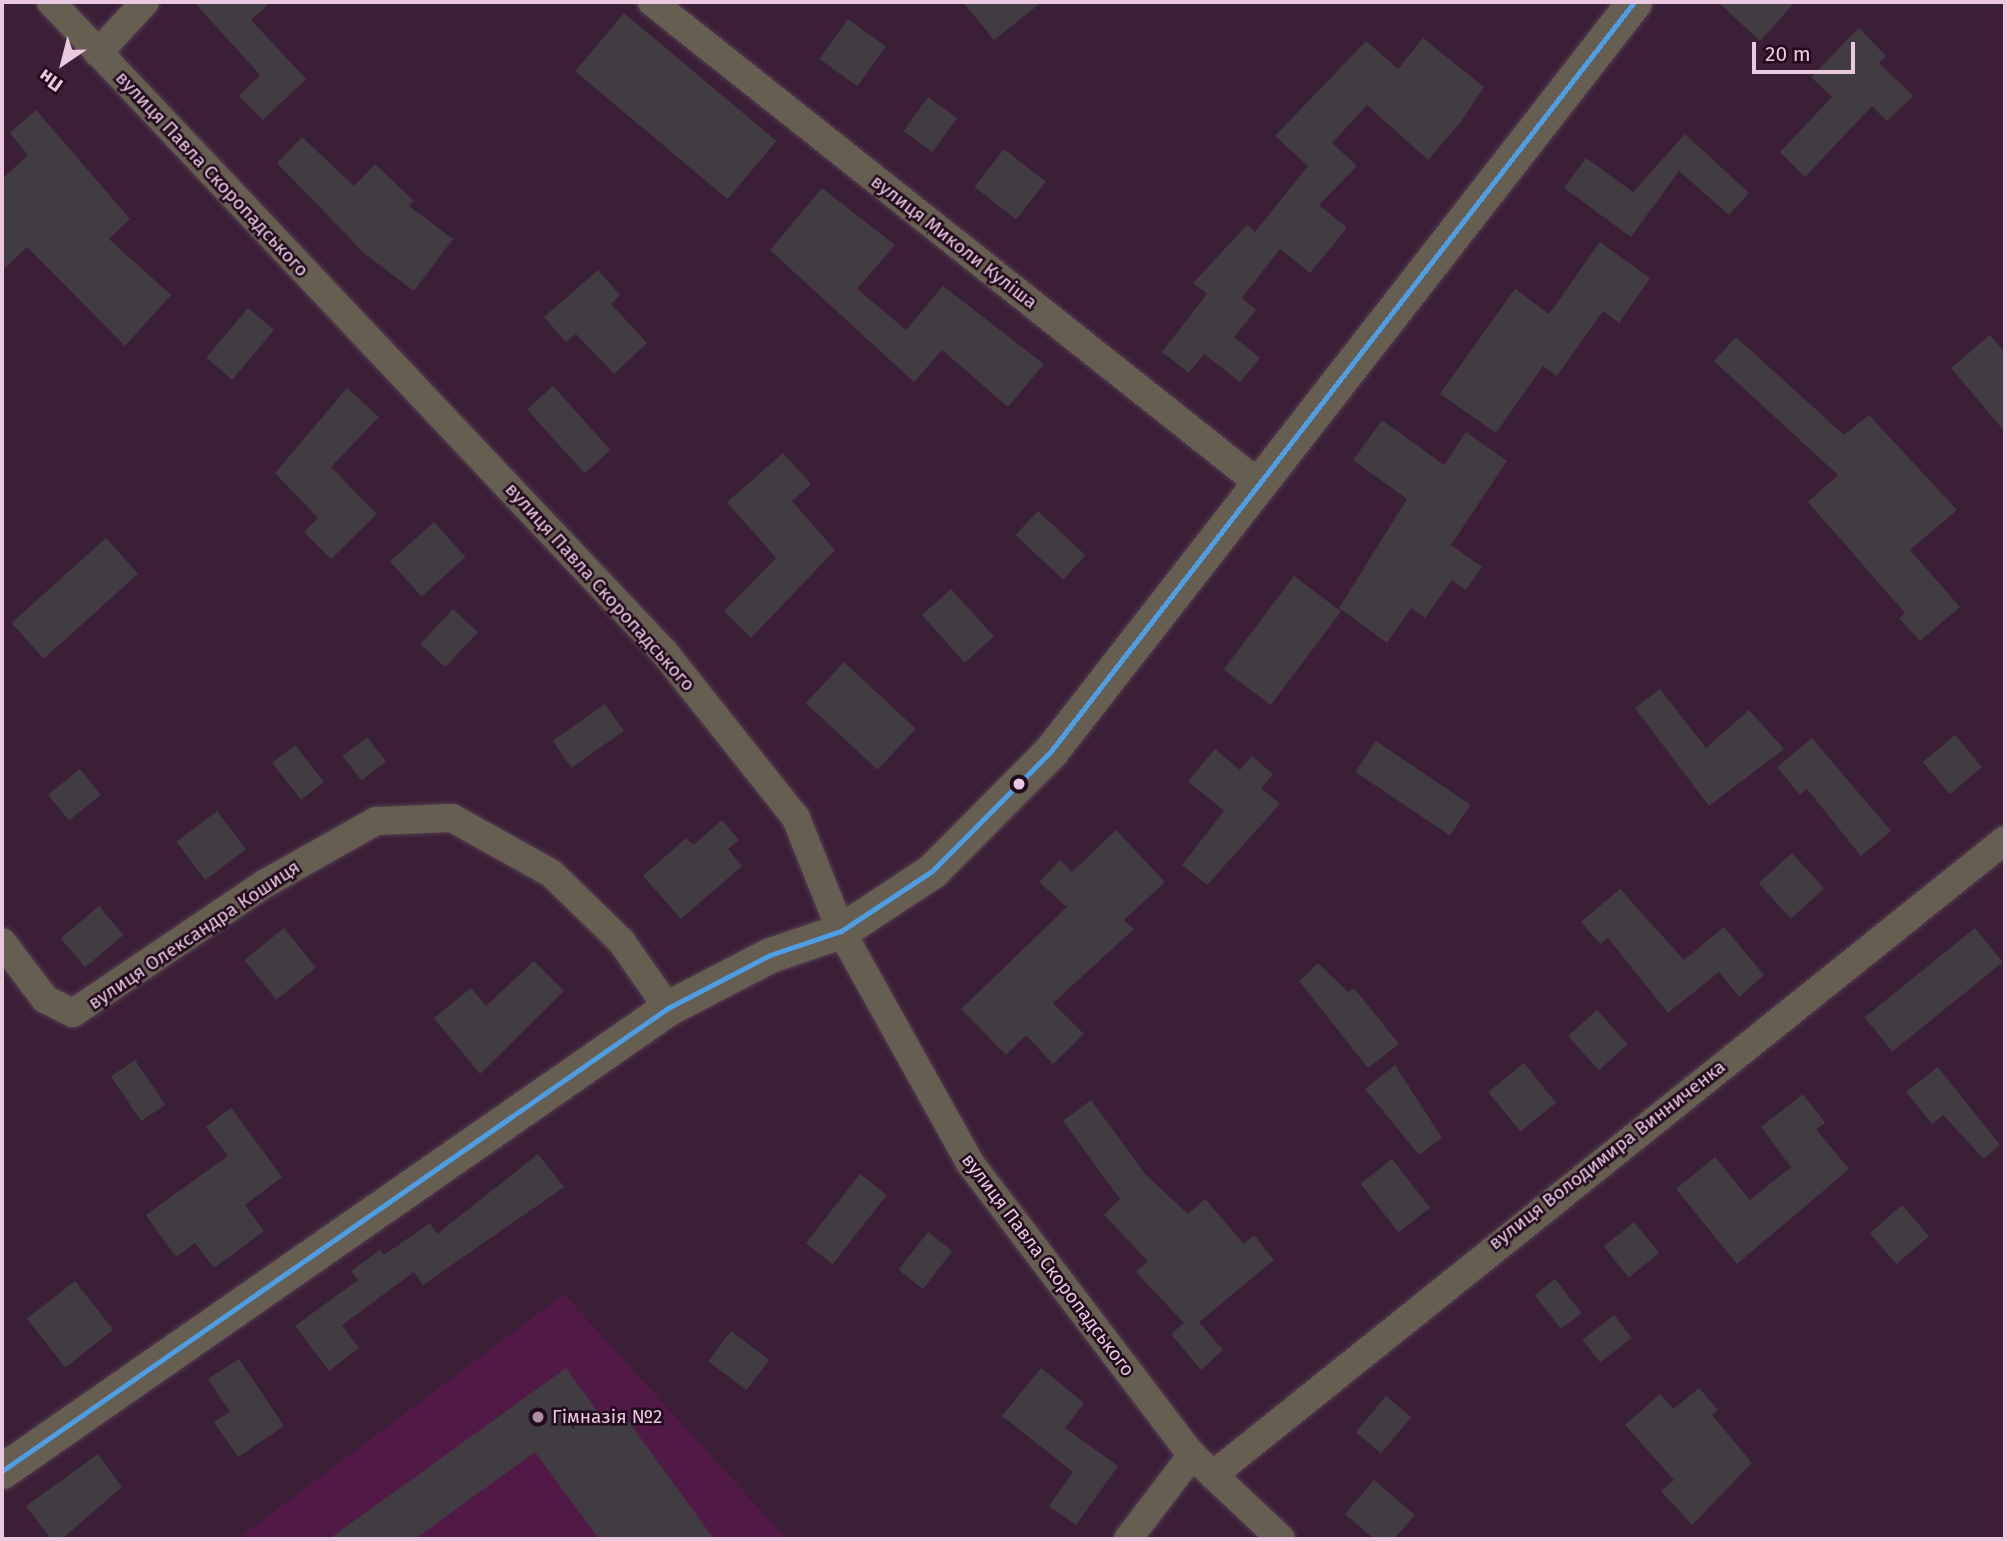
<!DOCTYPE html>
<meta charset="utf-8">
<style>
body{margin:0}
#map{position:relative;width:2007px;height:1541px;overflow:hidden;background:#3b1f36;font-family:"Fira Sans",sans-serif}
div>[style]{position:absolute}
.built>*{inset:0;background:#511946}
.building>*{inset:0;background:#403c42;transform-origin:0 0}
.roads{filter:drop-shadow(0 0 2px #543d50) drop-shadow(0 0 2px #543d50)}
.minor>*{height:28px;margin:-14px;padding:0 14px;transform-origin:14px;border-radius:14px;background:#665e51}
.tertiary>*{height:35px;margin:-17.5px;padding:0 17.5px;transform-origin:17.5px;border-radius:17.5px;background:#665e51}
.bus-1>*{height:5px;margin:-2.5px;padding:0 2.5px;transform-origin:2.5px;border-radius:2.5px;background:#4d9ee5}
.dots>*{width:19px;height:19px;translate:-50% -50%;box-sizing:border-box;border:4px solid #210a1c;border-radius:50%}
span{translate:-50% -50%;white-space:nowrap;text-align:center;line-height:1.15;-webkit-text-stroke:5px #210a1c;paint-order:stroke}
.street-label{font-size:19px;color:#eac8e0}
.poi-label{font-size:19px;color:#eac8e0}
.left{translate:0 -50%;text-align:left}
.frame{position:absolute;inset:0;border:4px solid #eac8e0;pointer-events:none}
.north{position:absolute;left:28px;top:28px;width:70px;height:70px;-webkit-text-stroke:5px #210a1c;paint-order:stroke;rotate:215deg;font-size:19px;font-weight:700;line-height:28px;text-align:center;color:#eac8e0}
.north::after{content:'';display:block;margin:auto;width:24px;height:32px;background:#eac8e0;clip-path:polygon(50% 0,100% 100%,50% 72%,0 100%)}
.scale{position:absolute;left:1752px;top:42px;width:103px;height:32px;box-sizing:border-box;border:4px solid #eac8e0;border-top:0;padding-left:9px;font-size:21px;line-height:24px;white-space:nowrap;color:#eac8e0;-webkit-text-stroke:5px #210a1c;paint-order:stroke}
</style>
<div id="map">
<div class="built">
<i style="clip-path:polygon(564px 1294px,787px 1539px,237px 1539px)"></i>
</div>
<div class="building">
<i style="clip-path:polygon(194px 2px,271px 2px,251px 20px,306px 79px,263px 120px,239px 96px,260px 75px)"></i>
<i style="clip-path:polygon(963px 2px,1042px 2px,994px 40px)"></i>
<i style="clip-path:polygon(1718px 2px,1795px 2px,1760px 41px)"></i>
<i style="left:624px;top:13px;width:199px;height:76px;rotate:40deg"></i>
<i style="left:848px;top:19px;width:47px;height:49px;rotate:36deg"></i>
<i style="clip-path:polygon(1859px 28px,1886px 56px,1879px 63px,1913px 96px,1887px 121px,1872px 106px,1805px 177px,1780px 152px,1832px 97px,1811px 77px)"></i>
<i style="clip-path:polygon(1423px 38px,1484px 87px,1460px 123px,1428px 160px,1367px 105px,1332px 143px,1357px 166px,1319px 205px,1347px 228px,1310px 273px,1280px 249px,1242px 298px,1256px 310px,1234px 337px,1260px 358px,1240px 382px,1204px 354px,1189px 373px,1162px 352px,1207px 294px,1193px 283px,1247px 225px,1255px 232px,1308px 166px,1275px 136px,1366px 41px,1398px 69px)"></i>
<i style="left:928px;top:97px;width:36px;height:42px;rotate:36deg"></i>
<i style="clip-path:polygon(36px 110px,130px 219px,109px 239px,171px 295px,125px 346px,27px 247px,2px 271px,2px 179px,28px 155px,10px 133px)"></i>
<i style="clip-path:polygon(1685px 134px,1749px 193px,1729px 215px,1679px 171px,1631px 237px,1564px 188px,1586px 158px,1633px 192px)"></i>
<i style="clip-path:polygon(302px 137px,354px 186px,375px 164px,414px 201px,409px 206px,453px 239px,414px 291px,365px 254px,277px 163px)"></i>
<i style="left:1004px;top:149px;width:53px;height:48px;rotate:38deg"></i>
<i style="clip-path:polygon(822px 188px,895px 245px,857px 289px,906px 330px,943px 286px,1044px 364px,1008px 407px,942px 350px,914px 382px,770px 250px)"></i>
<i style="clip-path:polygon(1600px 242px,1650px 278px,1619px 323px,1603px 311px,1557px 376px,1543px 366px,1496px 433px,1440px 394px,1515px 289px,1549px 314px)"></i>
<i style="clip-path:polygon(598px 270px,620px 295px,611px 304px,647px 343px,614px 374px,576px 334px,566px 342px,544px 317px)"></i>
<i style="left:248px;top:308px;width:34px;height:65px;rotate:40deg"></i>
<i style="clip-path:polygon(1990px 335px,2005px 353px,2005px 432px,1951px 368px)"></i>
<i style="clip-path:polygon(1736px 337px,1844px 435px,1869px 415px,1957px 510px,1910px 550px,1960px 607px,1920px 641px,1899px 618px,1905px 613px,1808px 502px,1838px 475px,1714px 361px)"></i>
<i style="left:553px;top:386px;width:86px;height:35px;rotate:48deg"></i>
<i style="clip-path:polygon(347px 388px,379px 417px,331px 467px,377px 514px,331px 559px,304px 532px,318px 518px,275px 473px)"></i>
<i style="clip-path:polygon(1382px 420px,1444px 465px,1466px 432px,1507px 461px,1451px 545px,1482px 567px,1466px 590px,1452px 580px,1425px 618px,1411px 608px,1387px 643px,1339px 608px,1407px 499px,1353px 460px)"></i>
<i style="clip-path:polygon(783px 453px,811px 484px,792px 501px,835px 550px,751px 638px,724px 611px,776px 558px,727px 502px)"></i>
<i style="left:1038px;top:511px;width:65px;height:33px;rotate:43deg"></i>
<i style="left:434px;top:522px;width:47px;height:59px;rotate:48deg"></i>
<i style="left:106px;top:538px;width:48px;height:127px;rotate:48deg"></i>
<i style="left:1294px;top:576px;width:59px;height:117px;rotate:37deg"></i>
<i style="left:951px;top:589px;width:64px;height:39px;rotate:48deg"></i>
<i style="left:453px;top:609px;width:34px;height:48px;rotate:43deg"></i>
<i style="left:844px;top:662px;width:98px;height:56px;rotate:43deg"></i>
<i style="clip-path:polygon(1660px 689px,1706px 748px,1749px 710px,1784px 749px,1709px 806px,1635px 708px)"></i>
<i style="left:605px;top:704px;width:33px;height:64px;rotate:55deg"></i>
<i style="left:1955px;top:735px;width:42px;height:42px;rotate:50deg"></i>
<i style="left:367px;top:737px;width:31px;height:31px;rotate:52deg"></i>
<i style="clip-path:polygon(1812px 738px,1891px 831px,1861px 856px,1807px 789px,1800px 795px,1777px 767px)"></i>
<i style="left:1376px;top:741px;width:114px;height:37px;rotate:34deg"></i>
<i style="left:295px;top:745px;width:47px;height:29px;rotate:52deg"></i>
<i style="clip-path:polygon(1215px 749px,1240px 770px,1252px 756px,1273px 774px,1261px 788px,1280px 804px,1207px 885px,1182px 865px,1224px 811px,1188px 781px)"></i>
<i style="left:80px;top:769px;width:33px;height:41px;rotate:51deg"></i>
<i style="left:217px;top:811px;width:48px;height:51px;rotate:53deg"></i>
<i style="clip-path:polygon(722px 820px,739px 840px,728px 849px,742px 866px,681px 919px,643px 876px,686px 838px,693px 845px)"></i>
<i style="clip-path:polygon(1116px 830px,1165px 882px,1124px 920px,1134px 929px,1053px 1003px,1084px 1034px,1053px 1064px,1026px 1035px,1006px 1055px,961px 1009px,1067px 907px,1039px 882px,1060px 860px,1072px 872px)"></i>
<i style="left:1792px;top:853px;width:48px;height:45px;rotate:48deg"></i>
<i style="clip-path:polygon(1620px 889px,1684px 960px,1724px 927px,1764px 975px,1739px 997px,1719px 972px,1668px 1013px,1608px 938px,1600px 944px,1581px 922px)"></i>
<i style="left:99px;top:906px;width:38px;height:50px;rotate:50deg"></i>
<i style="left:284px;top:928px;width:51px;height:51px;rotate:51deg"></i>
<i style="left:1975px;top:928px;width:44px;height:142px;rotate:51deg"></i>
<i style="clip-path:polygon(534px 961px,564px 991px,480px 1074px,434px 1018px,471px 988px,486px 1006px)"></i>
<i style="clip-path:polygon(1318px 963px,1348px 992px,1354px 988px,1399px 1044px,1368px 1068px,1299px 981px)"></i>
<i style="left:1597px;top:1010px;width:46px;height:39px;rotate:48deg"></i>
<i style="left:135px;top:1060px;width:54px;height:29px;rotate:56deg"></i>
<i style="left:1524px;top:1063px;width:51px;height:46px;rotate:51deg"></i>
<i style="clip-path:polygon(1395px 1065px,1442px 1138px,1419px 1155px,1365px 1089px)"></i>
<i style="clip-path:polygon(1938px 1067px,2000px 1145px,1984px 1159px,1943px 1115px,1932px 1124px,1906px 1092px)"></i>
<i style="clip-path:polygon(1803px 1094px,1825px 1123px,1816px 1129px,1849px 1169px,1737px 1264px,1676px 1189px,1715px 1157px,1750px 1200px,1791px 1167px,1761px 1127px)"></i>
<i style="clip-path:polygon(1091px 1100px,1146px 1175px,1188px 1214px,1205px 1199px,1244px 1244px,1254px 1235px,1274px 1260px,1199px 1322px,1223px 1350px,1201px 1370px,1171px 1334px,1184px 1323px,1136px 1272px,1148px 1261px,1104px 1215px,1120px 1199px,1063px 1121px)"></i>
<i style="clip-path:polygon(231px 1108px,282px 1177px,245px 1205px,264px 1231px,214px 1268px,195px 1243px,176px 1257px,146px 1215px,228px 1156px,206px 1127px)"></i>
<i style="clip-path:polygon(538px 1154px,564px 1187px,423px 1285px,414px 1272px,342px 1325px,359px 1348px,329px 1371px,295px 1326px,358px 1280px,351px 1271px,380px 1250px,384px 1255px,430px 1223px,437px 1234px)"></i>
<i style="left:1392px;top:1159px;width:62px;height:40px;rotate:52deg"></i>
<i style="left:860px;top:1174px;width:34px;height:88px;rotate:38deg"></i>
<i style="left:1902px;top:1205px;width:41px;height:43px;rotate:49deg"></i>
<i style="left:1634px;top:1222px;width:40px;height:39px;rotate:51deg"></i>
<i style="left:928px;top:1232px;width:31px;height:48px;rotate:38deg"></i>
<i style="left:1555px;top:1279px;width:43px;height:26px;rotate:52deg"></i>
<i style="left:75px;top:1281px;width:62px;height:61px;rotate:52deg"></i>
<i style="left:1614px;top:1315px;width:29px;height:40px;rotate:52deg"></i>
<i style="left:731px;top:1331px;width:48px;height:38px;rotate:37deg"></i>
<i style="clip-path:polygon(239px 1359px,284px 1426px,238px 1457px,214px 1422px,230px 1412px,208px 1379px)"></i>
<i style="clip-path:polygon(566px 1368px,605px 1422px,621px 1411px,714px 1539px,599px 1539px,535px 1452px,415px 1539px,329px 1539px)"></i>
<i style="clip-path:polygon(1041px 1368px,1084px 1403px,1065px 1428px,1118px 1466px,1076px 1525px,1049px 1506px,1073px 1472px,1002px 1416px)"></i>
<i style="clip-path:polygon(1699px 1388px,1718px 1410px,1712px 1415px,1752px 1463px,1692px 1525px,1661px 1491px,1674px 1480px,1625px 1425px,1660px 1394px,1673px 1409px)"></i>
<i style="left:1386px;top:1396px;width:33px;height:47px;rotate:40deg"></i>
<i style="clip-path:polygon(98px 1454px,122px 1487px,62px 1539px,51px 1539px,26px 1506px)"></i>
<i style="clip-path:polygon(1374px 1480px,1415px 1515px,1394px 1539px,1374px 1539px,1345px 1514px)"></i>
</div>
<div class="roads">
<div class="minor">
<i style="left:51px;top:2px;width:893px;rotate:46.68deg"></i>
<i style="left:664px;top:652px;width:212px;rotate:51.5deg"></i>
<i style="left:796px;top:818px;width:122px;rotate:68.3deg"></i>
<i style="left:841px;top:931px;width:265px;rotate:60.9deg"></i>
<i style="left:970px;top:1163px;width:367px;rotate:52.8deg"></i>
<i style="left:1192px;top:1455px;width:122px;rotate:43.3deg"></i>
<i style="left:652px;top:2px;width:772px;rotate:38.43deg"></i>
<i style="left:98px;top:53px;width:69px;rotate:-47.3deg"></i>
<i style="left:2px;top:942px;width:71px;rotate:53deg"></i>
<i style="left:45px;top:999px;width:31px;rotate:27deg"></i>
<i style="left:73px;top:1013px;width:233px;rotate:-34deg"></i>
<i style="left:266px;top:883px;width:126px;rotate:-29.4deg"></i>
<i style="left:376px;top:821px;width:76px;rotate:-2.3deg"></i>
<i style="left:452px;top:818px;width:113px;rotate:29.1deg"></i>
<i style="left:551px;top:873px;width:98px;rotate:44.2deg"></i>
<i style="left:621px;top:941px;width:82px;rotate:55deg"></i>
<i style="left:1213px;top:1475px;width:1015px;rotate:-38.72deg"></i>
<i style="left:1128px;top:1539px;width:106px;rotate:-52.7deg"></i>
</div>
<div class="tertiary">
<i style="left:2px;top:1471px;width:811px;rotate:-34.81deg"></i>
<i style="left:668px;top:1008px;width:115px;rotate:-27.5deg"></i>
<i style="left:770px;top:955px;width:75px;rotate:-18.7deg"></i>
<i style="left:841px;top:931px;width:109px;rotate:-33.4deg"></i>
<i style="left:932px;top:871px;width:169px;rotate:-45.2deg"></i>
<i style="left:1051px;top:751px;width:949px;rotate:-52.1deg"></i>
</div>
</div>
<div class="bus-1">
<i style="left:2px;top:1471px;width:811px;rotate:-34.81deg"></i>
<i style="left:668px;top:1008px;width:115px;rotate:-27.5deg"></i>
<i style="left:770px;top:955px;width:75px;rotate:-18.7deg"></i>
<i style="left:841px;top:931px;width:109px;rotate:-33.4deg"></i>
<i style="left:932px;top:871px;width:169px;rotate:-45.2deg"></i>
<i style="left:1051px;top:751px;width:949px;rotate:-52.1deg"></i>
</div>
<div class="dots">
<i style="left:1019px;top:784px;background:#eac8e0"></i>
<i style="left:538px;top:1417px;background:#ad8da4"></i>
</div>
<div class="street-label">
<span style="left:212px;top:174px;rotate:47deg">вулиця Павла Скоропадського</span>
<span style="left:954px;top:242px;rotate:38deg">вулиця Миколи Куліша</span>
<span style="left:600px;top:587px;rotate:48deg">вулиця Павла Скоропадського</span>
<span style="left:194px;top:935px;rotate:-34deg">вулиця Олександра Кошиця</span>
<span style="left:1607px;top:1155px;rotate:-38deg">вулиця Володимира Винниченка</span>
<span style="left:1048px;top:1265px;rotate:53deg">вулиця Павла Скоропадського</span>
</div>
<div class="poi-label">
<span class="left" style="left:552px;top:1417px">Гімназія №2</span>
</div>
<div class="frame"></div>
<div class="north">Пн</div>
<div class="scale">20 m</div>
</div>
